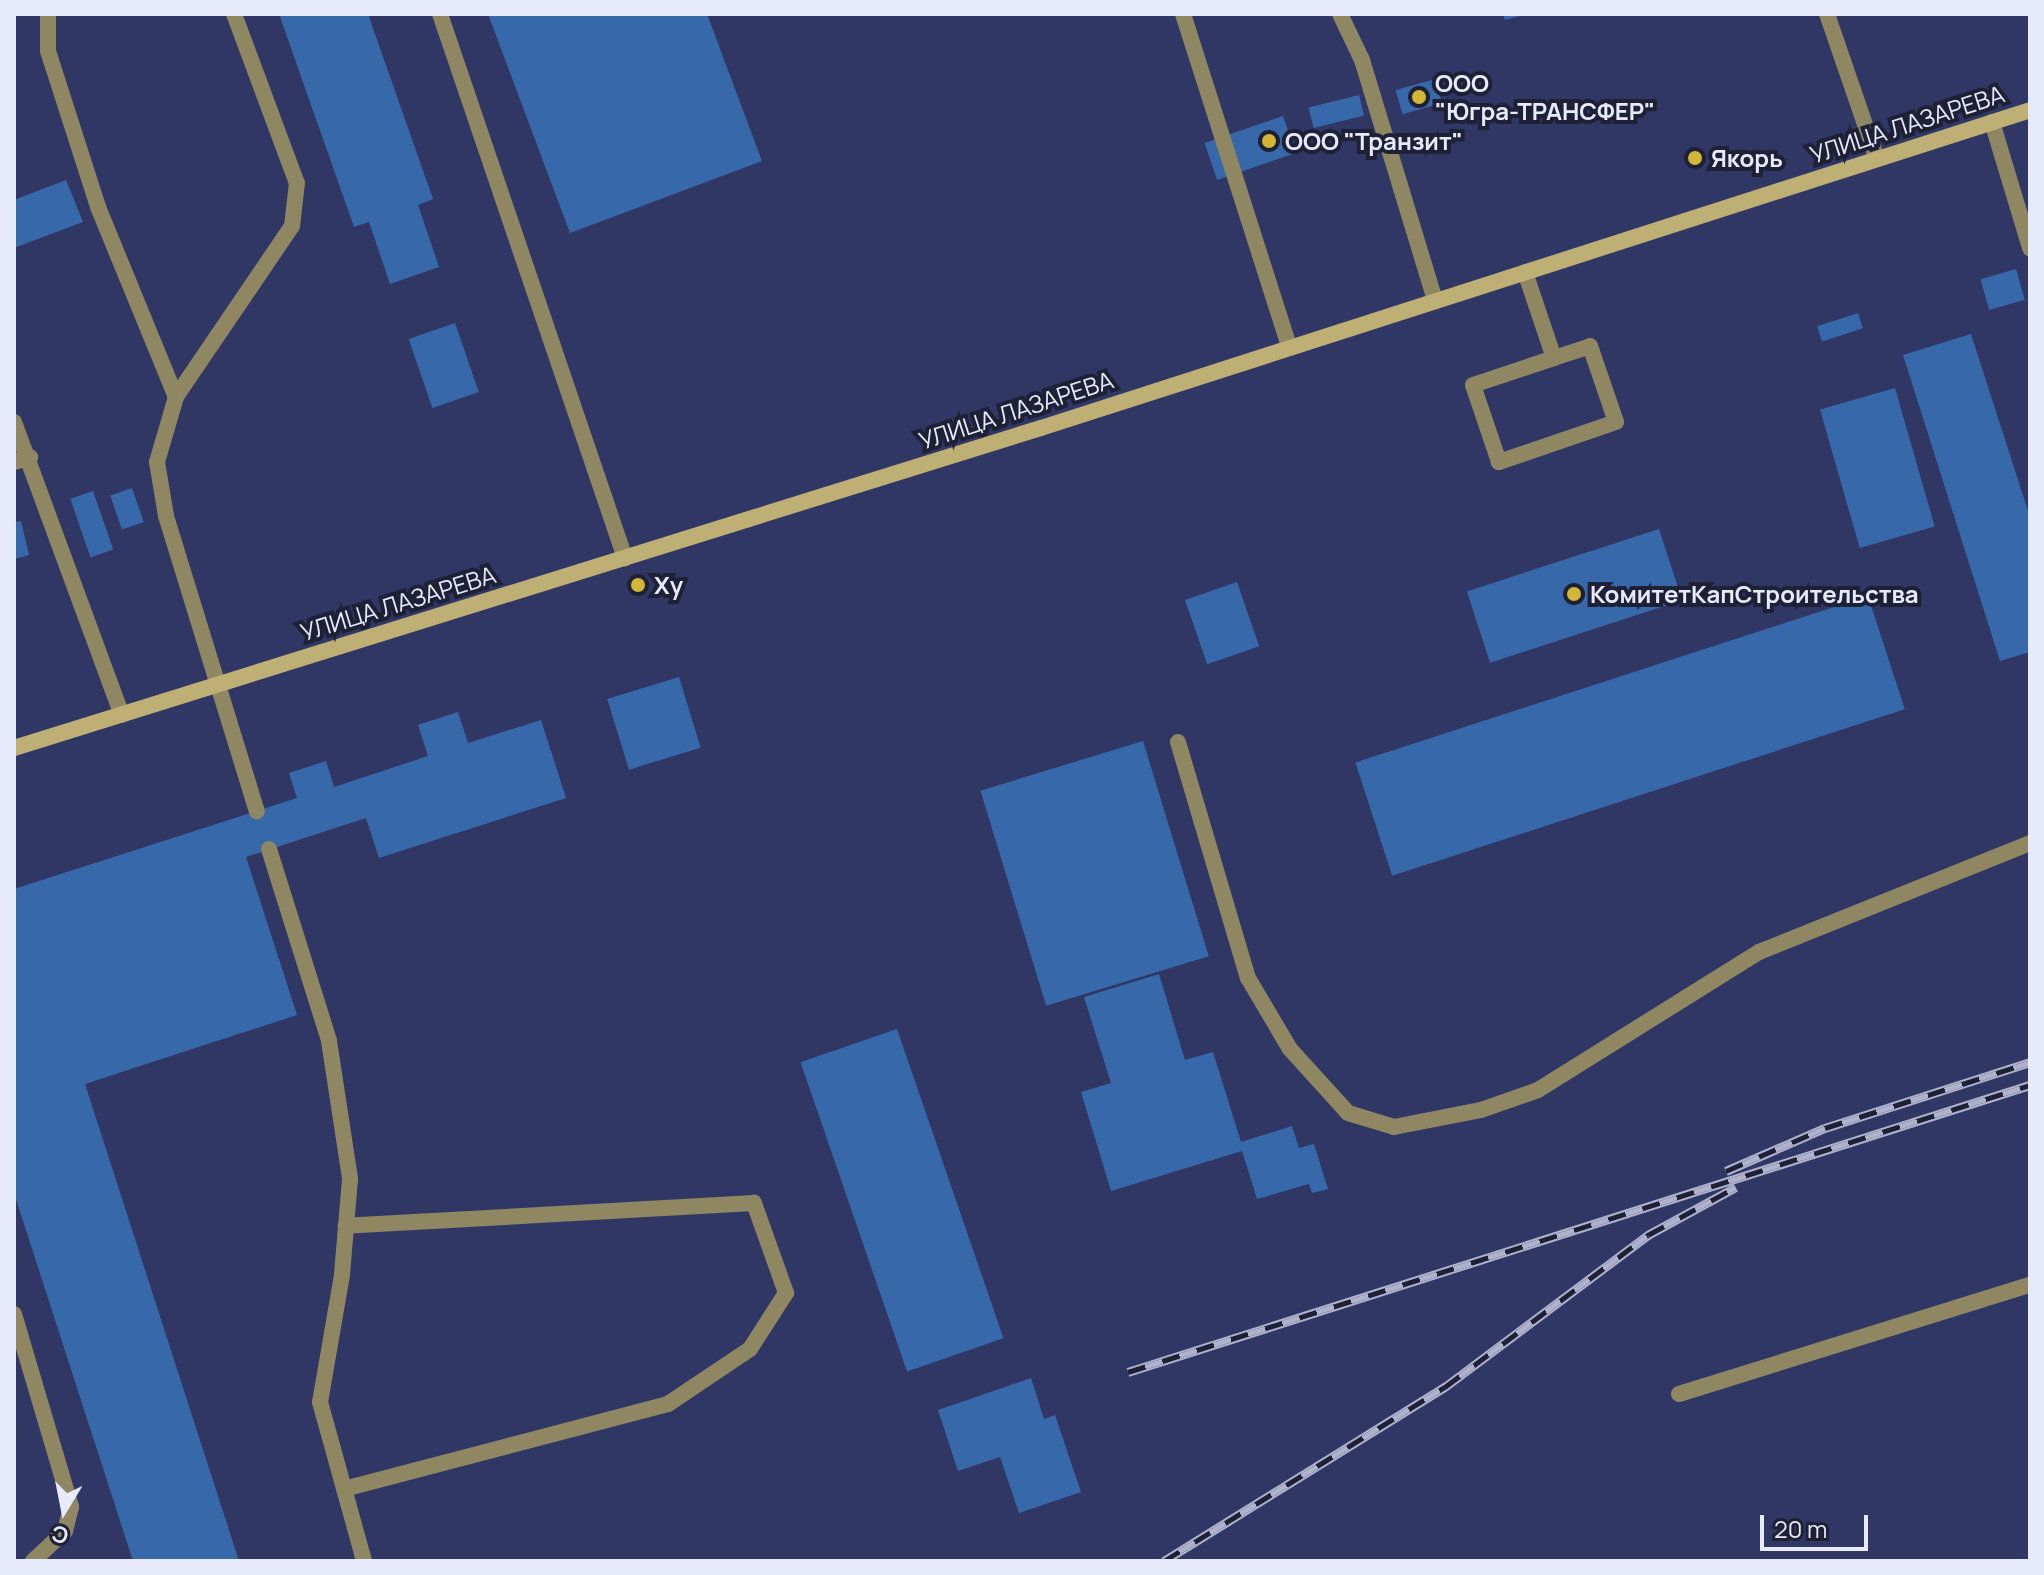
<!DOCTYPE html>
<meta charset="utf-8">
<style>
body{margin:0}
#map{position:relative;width:2044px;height:1575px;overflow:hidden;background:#313765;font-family:Manrope,sans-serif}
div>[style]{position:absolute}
.building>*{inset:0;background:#3768aa;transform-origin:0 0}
.lane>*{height:16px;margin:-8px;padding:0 8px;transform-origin:8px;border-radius:8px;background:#8f8662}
.secondary>*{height:16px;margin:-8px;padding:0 8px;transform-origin:8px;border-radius:8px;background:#beaf74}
.rail>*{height:9px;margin-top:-4.5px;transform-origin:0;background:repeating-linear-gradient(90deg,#1e2136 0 18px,#aeb2cc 0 36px);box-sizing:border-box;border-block:2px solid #aeb2cc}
.dots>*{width:22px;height:22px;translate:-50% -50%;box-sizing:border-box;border:4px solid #1e2136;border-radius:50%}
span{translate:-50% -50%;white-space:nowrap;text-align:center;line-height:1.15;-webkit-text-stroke:8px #1e2136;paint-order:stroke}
.poi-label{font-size:24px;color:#e6eafb;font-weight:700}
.left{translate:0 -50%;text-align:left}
.street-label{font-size:24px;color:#e6eafb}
.frame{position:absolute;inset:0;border:16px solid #e6eafb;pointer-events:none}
.north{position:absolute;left:24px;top:1471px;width:80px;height:80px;-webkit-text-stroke:6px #1e2136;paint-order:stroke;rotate:190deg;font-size:22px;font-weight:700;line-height:32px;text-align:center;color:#e6eafb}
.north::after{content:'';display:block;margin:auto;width:28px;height:36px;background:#e6eafb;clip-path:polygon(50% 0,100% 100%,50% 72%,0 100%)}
.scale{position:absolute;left:1760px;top:1515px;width:108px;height:36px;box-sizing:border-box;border:4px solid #e6eafb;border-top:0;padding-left:10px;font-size:24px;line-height:28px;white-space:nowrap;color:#e6eafb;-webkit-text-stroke:6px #1e2136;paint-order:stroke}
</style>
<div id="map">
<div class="building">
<i style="clip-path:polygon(279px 14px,368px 14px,433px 199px,418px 205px,439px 267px,390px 284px,369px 222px,354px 227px)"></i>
<i style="clip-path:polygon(488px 14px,707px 14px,762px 161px,570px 233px)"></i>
<i style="clip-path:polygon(1503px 14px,1523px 14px,1523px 15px,1505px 20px)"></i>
<i style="left:1435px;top:79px;width:25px;height:41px;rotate:74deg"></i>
<i style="left:1359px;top:95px;width:21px;height:52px;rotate:76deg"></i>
<i style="left:1283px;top:116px;width:39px;height:83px;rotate:71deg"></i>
<i style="clip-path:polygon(66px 180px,83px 222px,14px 248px,14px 200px)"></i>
<i style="left:2016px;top:269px;width:32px;height:37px;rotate:74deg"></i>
<i style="left:1858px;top:313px;width:16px;height:43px;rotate:72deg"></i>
<i style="left:455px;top:323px;width:73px;height:49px;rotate:71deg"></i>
<i style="clip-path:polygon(1971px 334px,2030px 517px,2030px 652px,2000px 661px,1903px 355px)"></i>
<i style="left:1895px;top:388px;width:144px;height:78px;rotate:74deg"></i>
<i style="left:132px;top:488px;width:36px;height:23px;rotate:71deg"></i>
<i style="left:93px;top:491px;width:62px;height:24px;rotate:71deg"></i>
<i style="clip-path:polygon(21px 521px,29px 555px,14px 559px,14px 522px)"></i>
<i style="left:1659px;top:529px;width:75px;height:202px;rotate:72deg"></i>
<i style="left:1237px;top:582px;width:68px;height:55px;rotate:71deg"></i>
<i style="left:1868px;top:596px;width:119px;height:539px;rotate:72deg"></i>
<i style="left:679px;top:677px;width:74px;height:75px;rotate:73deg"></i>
<i style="clip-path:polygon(458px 712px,468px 743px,541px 720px,566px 798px,379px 858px,366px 818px,246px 857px,297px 1015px,85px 1084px,239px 1561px,133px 1561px,14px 1193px,14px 889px,297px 798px,289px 773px,326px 761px,334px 787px,428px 756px,418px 725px)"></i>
<i style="left:1143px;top:741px;width:225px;height:170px;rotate:73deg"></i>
<i style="clip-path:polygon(1159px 974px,1185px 1060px,1213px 1052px,1241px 1142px,1292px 1126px,1299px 1148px,1314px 1144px,1328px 1189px,1312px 1193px,1309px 1184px,1257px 1199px,1242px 1151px,1111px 1191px,1081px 1092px,1111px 1083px,1084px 997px)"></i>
<i style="left:897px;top:1029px;width:327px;height:102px;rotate:71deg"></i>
<i style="clip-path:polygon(1031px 1378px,1044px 1419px,1055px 1415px,1081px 1492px,1019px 1513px,1000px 1457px,958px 1471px,938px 1410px)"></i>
</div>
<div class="lane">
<i style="left:48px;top:14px;width:37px;rotate:90deg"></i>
<i style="left:48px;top:51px;width:164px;rotate:72.2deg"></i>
<i style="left:98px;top:207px;width:205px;rotate:67.7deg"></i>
<i style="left:234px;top:14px;width:180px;rotate:69.6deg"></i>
<i style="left:297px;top:183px;width:43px;rotate:96.6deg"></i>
<i style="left:292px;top:226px;width:207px;rotate:124.2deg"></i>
<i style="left:176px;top:397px;width:68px;rotate:106.3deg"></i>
<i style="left:157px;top:462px;width:55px;rotate:80.5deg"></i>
<i style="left:166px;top:516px;width:309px;rotate:72.9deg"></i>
<i style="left:440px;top:14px;width:575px;rotate:71.22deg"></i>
<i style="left:1183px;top:14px;width:349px;rotate:72.3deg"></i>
<i style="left:1340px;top:14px;width:51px;rotate:64.4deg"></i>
<i style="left:1362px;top:60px;width:252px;rotate:73.1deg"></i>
<i style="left:1827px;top:14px;width:153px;rotate:71deg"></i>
<i style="left:1992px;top:122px;width:132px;rotate:73.2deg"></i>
<i style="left:1525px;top:272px;width:91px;rotate:71.4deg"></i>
<i style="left:1554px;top:358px;width:38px;rotate:-18deg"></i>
<i style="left:1590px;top:346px;width:80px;rotate:71.1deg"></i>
<i style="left:1616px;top:422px;width:124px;rotate:161.1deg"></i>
<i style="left:1499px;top:462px;width:81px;rotate:-108.7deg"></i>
<i style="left:1473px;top:385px;width:85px;rotate:-18.4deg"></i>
<i style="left:14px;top:422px;width:312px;rotate:69.8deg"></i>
<i style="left:14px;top:462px;width:17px;rotate:-17deg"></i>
<i style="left:1178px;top:742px;width:246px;rotate:73.5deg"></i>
<i style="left:1248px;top:978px;width:82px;rotate:59.4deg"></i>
<i style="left:1290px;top:1049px;width:86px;rotate:47.8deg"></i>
<i style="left:1348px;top:1113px;width:48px;rotate:16.9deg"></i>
<i style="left:1394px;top:1127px;width:89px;rotate:-11.1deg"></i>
<i style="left:1481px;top:1110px;width:60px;rotate:-19.3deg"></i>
<i style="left:1538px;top:1090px;width:261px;rotate:-32deg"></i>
<i style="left:1759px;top:952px;width:292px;rotate:-21.9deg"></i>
<i style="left:269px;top:849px;width:201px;rotate:72.6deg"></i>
<i style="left:329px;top:1041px;width:140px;rotate:81.3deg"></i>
<i style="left:350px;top:1179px;width:96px;rotate:94.8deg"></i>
<i style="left:342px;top:1275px;width:129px;rotate:99.8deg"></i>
<i style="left:320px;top:1402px;width:165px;rotate:74.5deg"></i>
<i style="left:14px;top:1314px;width:201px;rotate:73.5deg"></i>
<i style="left:71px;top:1507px;width:25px;rotate:104deg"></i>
<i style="left:65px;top:1531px;width:44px;rotate:136.8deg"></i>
<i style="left:1679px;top:1394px;width:368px;rotate:-17.3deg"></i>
<i style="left:344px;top:1489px;width:335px;rotate:-14.7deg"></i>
<i style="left:668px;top:1404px;width:99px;rotate:-33.9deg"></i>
<i style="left:750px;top:1349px;width:67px;rotate:-57.3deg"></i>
<i style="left:786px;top:1293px;width:96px;rotate:-109.6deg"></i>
<i style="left:754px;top:1203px;width:409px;rotate:176.8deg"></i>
</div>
<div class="secondary">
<i style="left:14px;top:748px;width:1076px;rotate:-17.31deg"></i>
<i style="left:1041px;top:428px;width:1039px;rotate:-17.82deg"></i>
</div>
<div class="rail">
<i style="left:1726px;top:1171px;width:108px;rotate:-23.5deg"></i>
<i style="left:1825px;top:1128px;width:215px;rotate:-17.8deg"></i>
<i style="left:1128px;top:1372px;width:947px;rotate:-17.65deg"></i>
<i style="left:1164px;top:1561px;width:331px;rotate:-31.8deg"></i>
<i style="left:1445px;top:1387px;width:254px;rotate:-36.8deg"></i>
<i style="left:1648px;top:1235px;width:100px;rotate:-28.6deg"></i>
</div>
<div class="dots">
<i style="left:1419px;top:97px;background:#d2b635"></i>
<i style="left:1269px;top:141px;background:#d2b635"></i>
<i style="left:1695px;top:158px;background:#d2b635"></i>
<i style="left:638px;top:585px;background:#d2b635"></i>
<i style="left:1574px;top:594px;background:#d2b635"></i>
</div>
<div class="poi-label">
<span class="left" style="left:1435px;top:97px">ООО<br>"Югра-ТРАНСФЕР"</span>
<span class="left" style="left:1285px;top:141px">ООО "Транзит"</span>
<span class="left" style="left:1711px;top:158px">Якорь</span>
<span class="left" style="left:654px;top:585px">Xy</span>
<span class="left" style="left:1590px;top:594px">КомитетКапСтроительства</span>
</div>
<div class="street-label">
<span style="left:1907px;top:124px;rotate:-18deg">УЛИЦА ЛАЗАРЕВА</span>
<span style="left:1016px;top:410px;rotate:-18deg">УЛИЦА ЛАЗАРЕВА</span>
<span style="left:398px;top:603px;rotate:-17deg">УЛИЦА ЛАЗАРЕВА</span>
</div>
<div class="frame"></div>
<div class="north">С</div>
<div class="scale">20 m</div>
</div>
